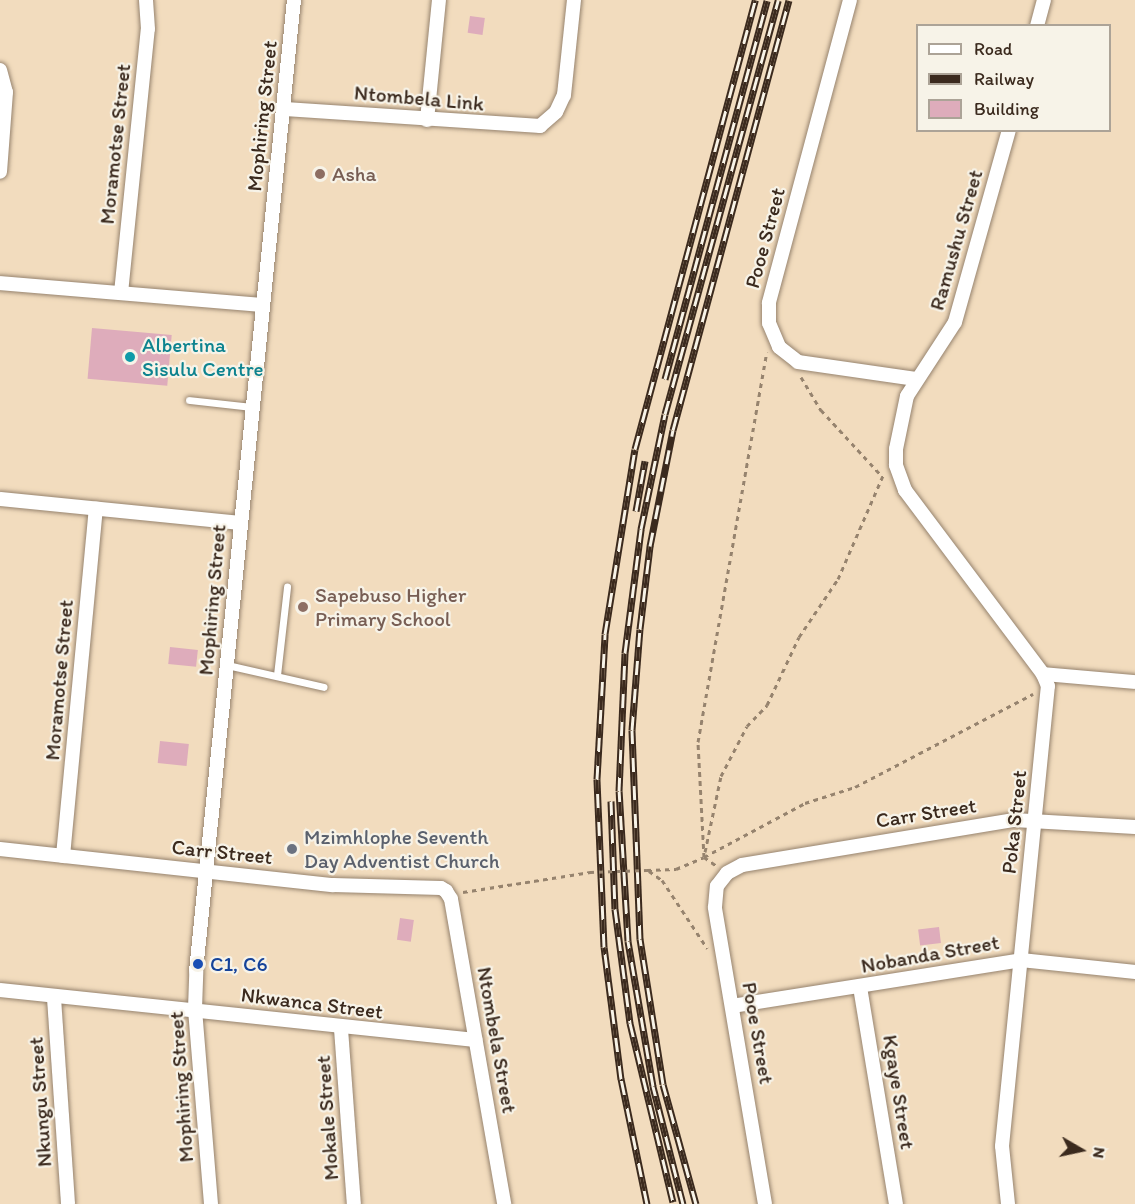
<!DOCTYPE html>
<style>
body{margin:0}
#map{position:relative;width:1135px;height:1204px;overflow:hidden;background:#f2dcbe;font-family:Itim,sans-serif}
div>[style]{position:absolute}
.building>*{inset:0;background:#deacbb;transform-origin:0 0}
.path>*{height:3px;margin-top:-1.5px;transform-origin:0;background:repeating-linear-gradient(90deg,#96836e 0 4.5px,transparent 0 9px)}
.roads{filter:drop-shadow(0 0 2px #96836e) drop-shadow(0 0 2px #96836e)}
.service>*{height:7px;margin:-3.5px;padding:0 3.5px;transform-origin:3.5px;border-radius:3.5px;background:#fff}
.minor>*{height:14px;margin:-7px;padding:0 7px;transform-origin:7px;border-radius:7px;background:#fff}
.rail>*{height:7px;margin-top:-3.5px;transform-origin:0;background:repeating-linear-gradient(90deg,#f7f3e8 0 14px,#3b2a1e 0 28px);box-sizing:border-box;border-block:2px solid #3b2a1e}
.path-bridge>*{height:3px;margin-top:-1.5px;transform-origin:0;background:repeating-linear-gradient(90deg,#96836e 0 4.5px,transparent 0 9px)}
.dots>*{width:16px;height:16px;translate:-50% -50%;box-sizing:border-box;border:3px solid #f7f3e8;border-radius:50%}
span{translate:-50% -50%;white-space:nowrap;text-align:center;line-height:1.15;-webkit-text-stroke:4.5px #f7f3e8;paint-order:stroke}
.street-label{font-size:21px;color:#3b2a1e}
.education-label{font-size:21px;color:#785e54}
.left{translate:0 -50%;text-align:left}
.culture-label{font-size:21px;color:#0d838f}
.worship-label{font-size:21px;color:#5b616d}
.transit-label{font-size:21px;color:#164399}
.legend{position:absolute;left:916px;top:24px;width:195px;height:108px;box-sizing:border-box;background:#f7f3e8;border:2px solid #aca397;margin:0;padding:8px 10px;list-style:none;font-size:18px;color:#3b2a1e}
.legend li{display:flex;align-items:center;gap:12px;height:30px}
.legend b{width:30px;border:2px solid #aca397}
.north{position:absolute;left:1051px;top:1120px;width:60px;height:60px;-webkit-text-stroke:4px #f7f3e8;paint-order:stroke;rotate:99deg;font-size:16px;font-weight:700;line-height:24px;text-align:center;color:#3b2a1e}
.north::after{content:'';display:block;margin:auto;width:21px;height:27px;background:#3b2a1e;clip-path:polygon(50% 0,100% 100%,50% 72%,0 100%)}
</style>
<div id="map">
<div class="building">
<i style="left:470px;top:16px;width:15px;height:17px;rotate:8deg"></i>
<i style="left:92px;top:328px;width:80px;height:51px;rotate:5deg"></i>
<i style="left:170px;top:647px;width:28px;height:17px;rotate:6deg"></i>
<i style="left:160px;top:741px;width:29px;height:22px;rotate:6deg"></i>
<i style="left:400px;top:918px;width:14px;height:22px;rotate:8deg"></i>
<i style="left:939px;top:927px;width:16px;height:21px;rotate:83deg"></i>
</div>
<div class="path">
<i style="left:801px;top:377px;width:39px;rotate:59deg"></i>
<i style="left:821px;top:410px;width:88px;rotate:47.3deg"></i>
<i style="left:705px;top:852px;width:78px;rotate:-78.1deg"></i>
<i style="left:721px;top:776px;width:56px;rotate:-62.5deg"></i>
<i style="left:747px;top:726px;width:29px;rotate:-46deg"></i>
<i style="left:767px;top:705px;width:75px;rotate:-64.8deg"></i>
<i style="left:799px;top:637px;width:70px;rotate:-56.1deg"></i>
<i style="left:838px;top:579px;width:116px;rotate:-66.5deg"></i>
<i style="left:704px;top:857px;width:115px;rotate:-93deg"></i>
<i style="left:698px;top:742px;width:396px;rotate:-80deg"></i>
<i style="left:704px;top:857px;width:16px;rotate:35deg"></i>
<i style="left:647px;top:870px;width:29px;rotate:-2deg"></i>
<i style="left:676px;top:869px;width:30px;rotate:-23deg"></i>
<i style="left:704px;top:857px;width:115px;rotate:-28.1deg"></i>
<i style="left:805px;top:803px;width:52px;rotate:-17.7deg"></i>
<i style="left:855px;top:787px;width:201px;rotate:-27.6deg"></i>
<i style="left:649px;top:871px;width:16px;rotate:35deg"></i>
<i style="left:662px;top:880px;width:82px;rotate:56.5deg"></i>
<i style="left:463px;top:892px;width:129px;rotate:-8.9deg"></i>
</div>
<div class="roads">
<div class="service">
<i style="left:189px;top:400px;width:62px;rotate:6.4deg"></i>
<i style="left:227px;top:665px;width:99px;rotate:12.8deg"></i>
<i style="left:277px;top:675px;width:89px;rotate:-83.5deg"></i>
</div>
<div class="minor">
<i style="left:850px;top:0;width:314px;rotate:105deg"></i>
<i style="left:769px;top:303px;width:20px;rotate:90deg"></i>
<i style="left:769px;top:323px;width:26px;rotate:67deg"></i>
<i style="left:779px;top:347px;width:24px;rotate:38deg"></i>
<i style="left:798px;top:362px;width:119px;rotate:8.2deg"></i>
<i style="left:1037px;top:26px;width:27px;rotate:-75deg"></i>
<i style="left:0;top:70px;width:23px;rotate:75deg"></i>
<i style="left:6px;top:92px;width:80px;rotate:94.3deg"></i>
<i style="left:285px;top:109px;width:256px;rotate:3.8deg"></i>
<i style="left:540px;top:126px;width:21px;rotate:-41deg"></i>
<i style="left:556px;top:112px;width:19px;rotate:-65deg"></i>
<i style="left:564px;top:95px;width:96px;rotate:-84deg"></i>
<i style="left:427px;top:120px;width:121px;rotate:-84.3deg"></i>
<i style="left:0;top:283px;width:262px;rotate:4.8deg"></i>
<i style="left:121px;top:293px;width:265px;rotate:-84.2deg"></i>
<i style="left:148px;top:29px;width:29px;rotate:-94deg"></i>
<i style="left:0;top:499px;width:240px;rotate:5.7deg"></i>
<i style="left:1043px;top:674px;width:92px;rotate:5deg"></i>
<i style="left:0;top:849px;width:335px;rotate:6.2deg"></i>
<i style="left:333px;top:885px;width:108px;rotate:1.6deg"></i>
<i style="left:441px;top:888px;width:6px;rotate:31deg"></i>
<i style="left:446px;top:891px;width:9px;rotate:58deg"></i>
<i style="left:451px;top:899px;width:310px;rotate:80.1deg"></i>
<i style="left:63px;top:856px;width:349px;rotate:-84.6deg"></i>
<i style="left:860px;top:987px;width:220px;rotate:80.6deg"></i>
<i style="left:0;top:990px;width:478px;rotate:6deg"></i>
<i style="left:54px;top:998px;width:206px;rotate:86.1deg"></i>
<i style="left:732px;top:1006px;width:293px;rotate:-9deg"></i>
<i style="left:1021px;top:960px;width:115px;rotate:6deg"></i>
<i style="left:341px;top:1029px;width:175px;rotate:85.8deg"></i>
<i style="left:211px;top:1204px;width:196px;rotate:-94.7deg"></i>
<i style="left:195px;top:1009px;width:38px;rotate:-88deg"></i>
<i style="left:196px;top:971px;width:976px;rotate:-84.24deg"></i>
<i style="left:765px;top:1204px;width:301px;rotate:-99.6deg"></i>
<i style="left:715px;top:907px;width:21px;rotate:-85deg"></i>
<i style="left:717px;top:886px;width:16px;rotate:-52deg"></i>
<i style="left:727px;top:873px;width:17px;rotate:-28deg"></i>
<i style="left:742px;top:865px;width:276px;rotate:-9.4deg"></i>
<i style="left:1014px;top:820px;width:121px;rotate:3.3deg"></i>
<i style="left:1008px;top:1204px;width:58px;rotate:-95.9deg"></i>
<i style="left:1002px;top:1146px;width:462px;rotate:-84.3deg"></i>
<i style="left:1048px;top:686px;width:13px;rotate:-113deg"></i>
<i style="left:1043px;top:674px;width:230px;rotate:-126.9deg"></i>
<i style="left:905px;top:490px;width:27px;rotate:-110deg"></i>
<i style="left:896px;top:465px;width:16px;rotate:-90deg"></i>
<i style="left:896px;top:449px;width:54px;rotate:-78.3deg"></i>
<i style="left:907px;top:396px;width:88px;rotate:-57deg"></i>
<i style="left:955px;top:322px;width:199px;rotate:-74.3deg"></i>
</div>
</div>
<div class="rail">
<i style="left:665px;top:379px;width:392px;rotate:-74.9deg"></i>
<i style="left:636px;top:511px;width:51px;rotate:-79.8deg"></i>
<i style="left:611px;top:801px;width:108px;rotate:87.9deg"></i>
<i style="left:615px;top:909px;width:115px;rotate:82.5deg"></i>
<i style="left:630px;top:1023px;width:184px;rotate:76.5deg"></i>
<i style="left:647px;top:1204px;width:128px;rotate:-101.7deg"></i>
<i style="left:621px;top:1079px;width:133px;rotate:-97.3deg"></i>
<i style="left:604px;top:947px;width:168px;rotate:-92.4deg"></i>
<i style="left:597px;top:779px;width:145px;rotate:-86.8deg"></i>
<i style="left:605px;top:634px;width:187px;rotate:-80.8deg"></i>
<i style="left:635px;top:449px;width:465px;rotate:-75deg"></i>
<i style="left:683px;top:1204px;width:122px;rotate:-104.3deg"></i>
<i style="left:653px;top:1086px;width:147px;rotate:-99.8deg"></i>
<i style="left:628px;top:941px;width:150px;rotate:-93.4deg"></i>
<i style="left:619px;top:791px;width:138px;rotate:-87.5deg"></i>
<i style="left:625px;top:653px;width:125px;rotate:-82.6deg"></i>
<i style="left:641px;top:529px;width:117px;rotate:-78.2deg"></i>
<i style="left:665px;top:414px;width:429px;rotate:-74.7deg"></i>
<i style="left:696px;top:1204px;width:124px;rotate:-105.4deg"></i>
<i style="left:663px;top:1084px;width:147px;rotate:-99deg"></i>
<i style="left:640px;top:939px;width:209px;rotate:-92.2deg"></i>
<i style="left:632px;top:730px;width:101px;rotate:-85.5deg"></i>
<i style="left:640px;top:629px;width:84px;rotate:-83.1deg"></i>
<i style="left:650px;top:546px;width:118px;rotate:-78.8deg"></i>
<i style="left:673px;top:430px;width:445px;rotate:-74.9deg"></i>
</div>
<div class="path-bridge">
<i style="left:590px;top:872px;width:57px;rotate:-2deg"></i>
</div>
<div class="dots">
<i style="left:320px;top:174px;background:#8d6e63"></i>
<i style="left:130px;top:357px;background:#0f9aa8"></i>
<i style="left:303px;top:607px;background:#8d6e63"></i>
<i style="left:292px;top:849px;background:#6b7280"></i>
<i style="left:198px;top:964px;background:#1a4fb4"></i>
</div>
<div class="street-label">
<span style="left:419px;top:98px;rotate:5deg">Ntombela Link</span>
<span style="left:262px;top:116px;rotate:-84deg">Mophiring Street</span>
<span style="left:115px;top:144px;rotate:-84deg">Moramotse Street</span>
<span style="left:765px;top:238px;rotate:-75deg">Pooe Street</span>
<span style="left:956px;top:240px;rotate:-74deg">Ramushu Street</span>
<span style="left:212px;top:600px;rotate:-85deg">Mophiring Street</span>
<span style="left:59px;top:680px;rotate:-85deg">Moramotse Street</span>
<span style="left:926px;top:813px;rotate:-9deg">Carr Street</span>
<span style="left:1014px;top:822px;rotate:-84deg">Poka Street</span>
<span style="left:222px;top:852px;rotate:6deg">Carr Street</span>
<span style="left:930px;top:954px;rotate:-10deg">Nobanda Street</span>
<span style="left:312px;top:1003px;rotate:7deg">Nkwanca Street</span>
<span style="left:758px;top:1033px;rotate:80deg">Pooe Street</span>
<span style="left:497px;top:1040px;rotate:80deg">Ntombela Street</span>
<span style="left:181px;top:1087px;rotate:-94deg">Mophiring Street</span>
<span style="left:899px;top:1092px;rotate:81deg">Kgaye Street</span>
<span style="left:40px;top:1102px;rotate:-94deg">Nkungu Street</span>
<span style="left:327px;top:1118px;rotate:-94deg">Mokale Street</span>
</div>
<div class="education-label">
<span class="left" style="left:332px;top:174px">Asha</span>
<span class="left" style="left:315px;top:607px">Sapebuso Higher<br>Primary School</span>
</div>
<div class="culture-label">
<span class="left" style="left:142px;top:357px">Albertina<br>Sisulu Centre</span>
</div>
<div class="worship-label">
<span class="left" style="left:304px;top:849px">Mzimhlophe Seventh<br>Day Adventist Church</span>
</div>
<div class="transit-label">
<span class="left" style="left:210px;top:964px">C1, C6</span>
</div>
<ul class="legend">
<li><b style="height:8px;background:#fff"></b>Road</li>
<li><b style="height:8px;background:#3b2a1e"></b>Railway</li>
<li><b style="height:16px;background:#deacbb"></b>Building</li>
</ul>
<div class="north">N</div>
</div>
